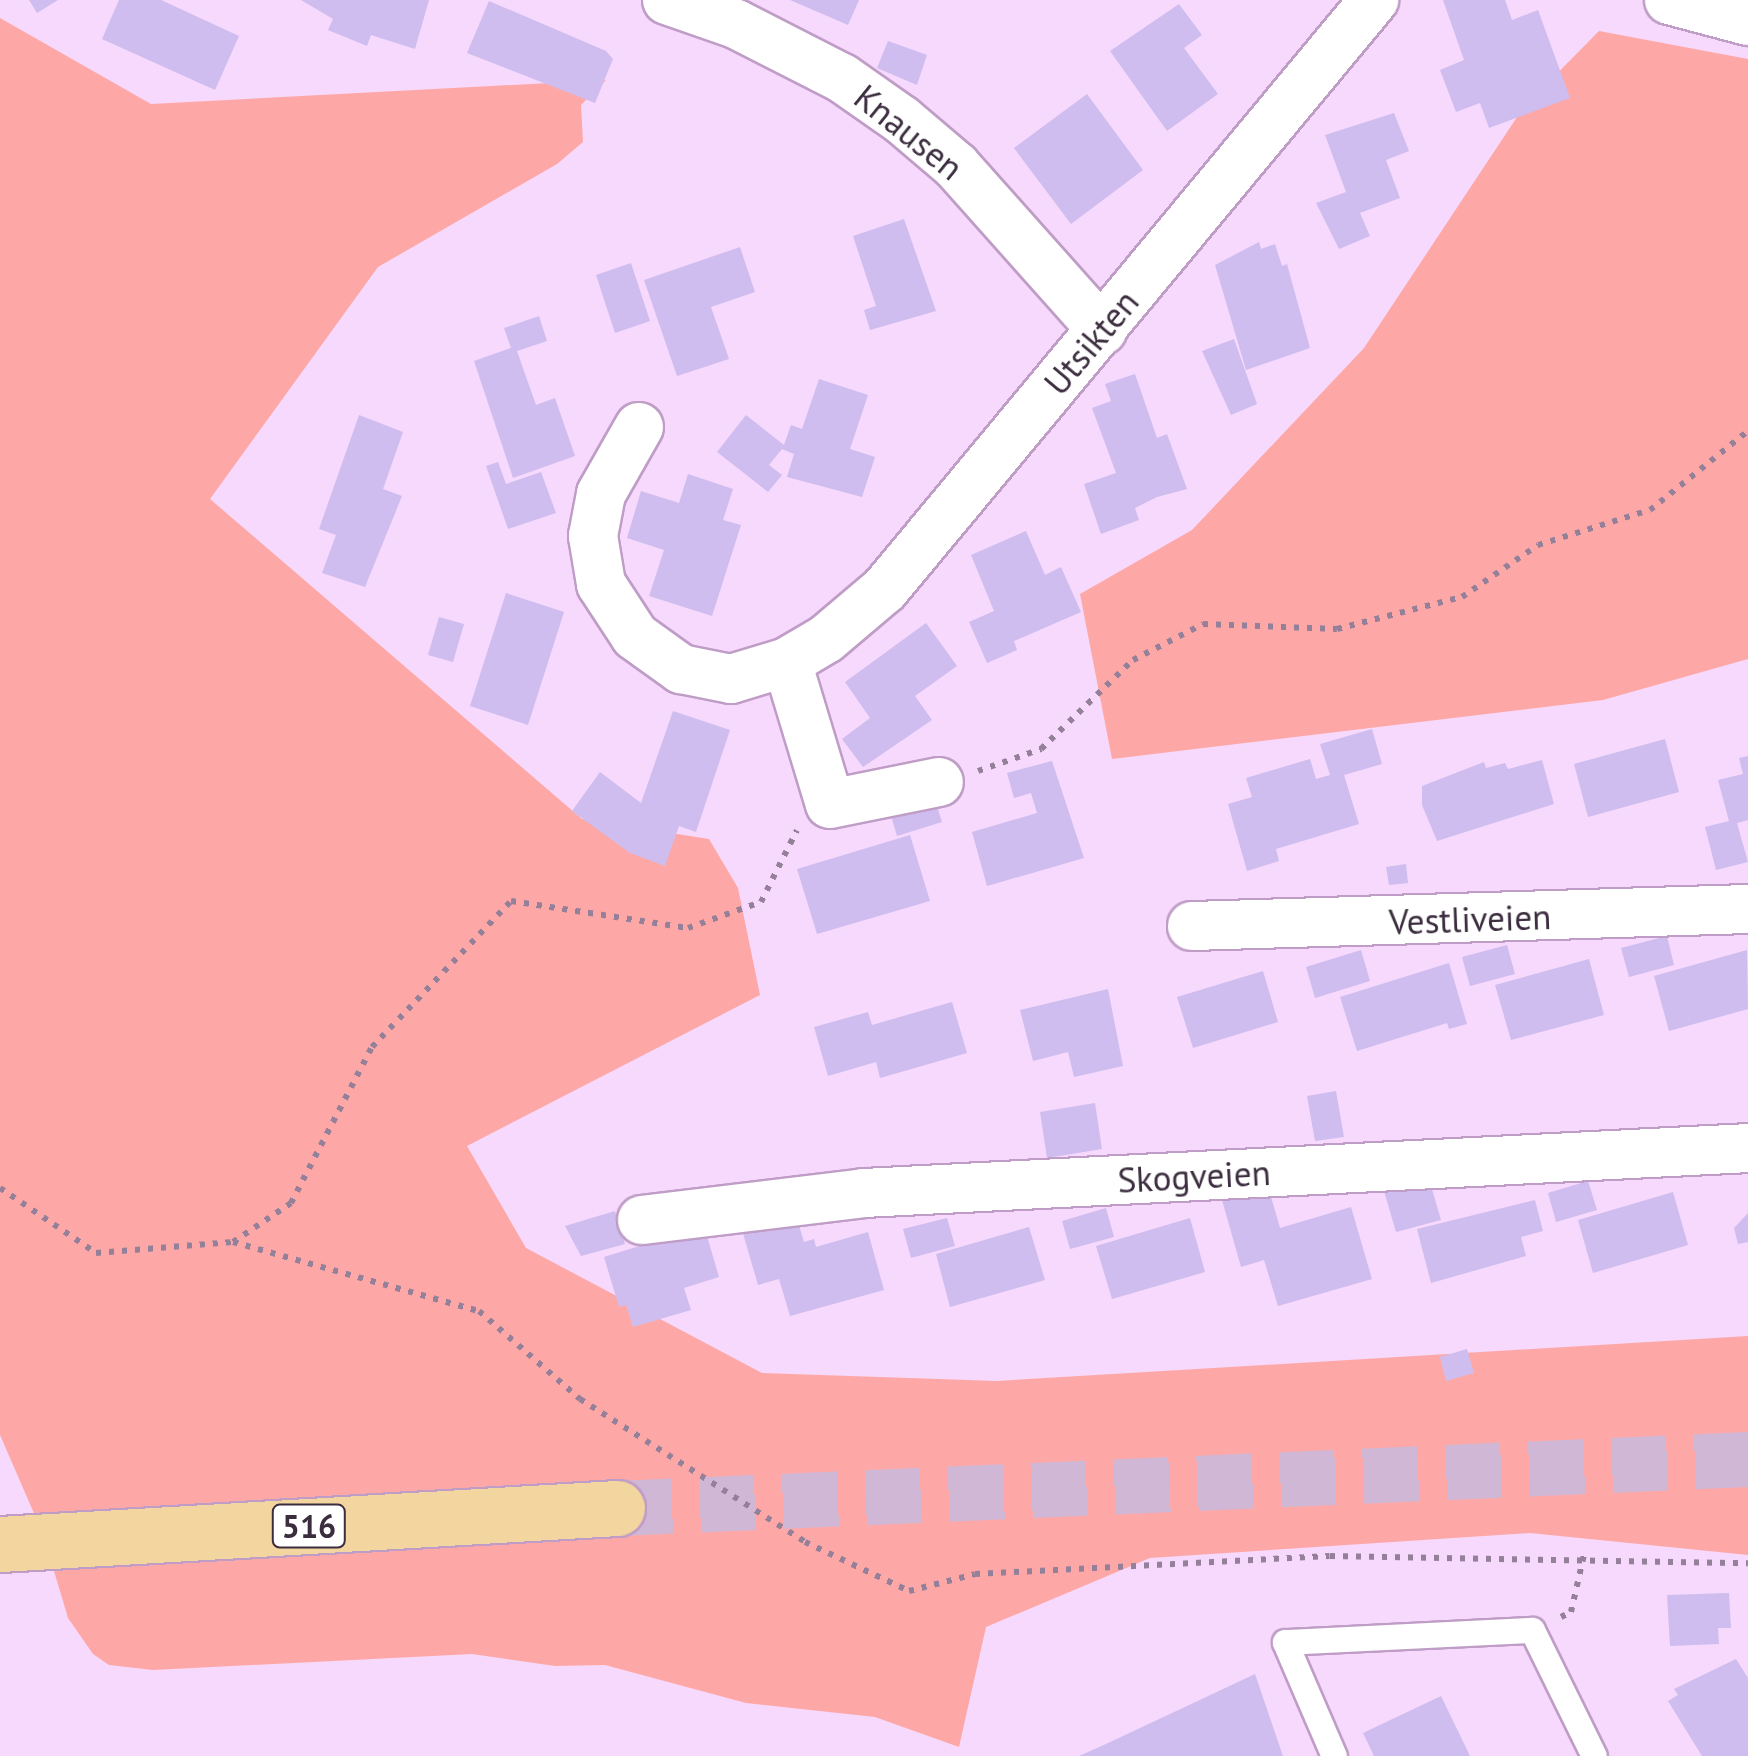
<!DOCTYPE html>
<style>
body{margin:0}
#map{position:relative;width:1748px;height:1756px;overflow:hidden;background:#f6d9fc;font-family:"PT Sans",sans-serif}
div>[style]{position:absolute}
.green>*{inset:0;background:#fda8a6}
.building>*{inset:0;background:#cebdee}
.primary-tunnel>*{height:55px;margin-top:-27.5px;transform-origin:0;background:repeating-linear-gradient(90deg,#d1b7d6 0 55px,transparent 0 83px)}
.path>*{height:6px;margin-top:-3px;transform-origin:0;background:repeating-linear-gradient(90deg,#95809a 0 5px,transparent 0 13px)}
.roads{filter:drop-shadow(2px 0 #bf9dc6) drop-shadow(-2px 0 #bf9dc6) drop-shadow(0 2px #bf9dc6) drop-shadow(0 -2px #bf9dc6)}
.service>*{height:25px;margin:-12.5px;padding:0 12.5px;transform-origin:12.5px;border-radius:12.5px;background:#fff}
.minor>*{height:48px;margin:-24px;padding:0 24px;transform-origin:24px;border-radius:24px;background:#fff}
.primary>*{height:55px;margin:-27.5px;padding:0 27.5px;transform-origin:27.5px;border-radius:27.5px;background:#f3d5a0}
span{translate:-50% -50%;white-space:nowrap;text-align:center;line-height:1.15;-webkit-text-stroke:8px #fff;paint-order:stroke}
.shield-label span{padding:2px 8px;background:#fff;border:2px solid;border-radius:8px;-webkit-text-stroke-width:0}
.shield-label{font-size:32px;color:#3b2d3e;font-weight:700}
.street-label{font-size:35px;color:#3b2d3e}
</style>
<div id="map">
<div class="green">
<div style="clip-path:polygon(0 18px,151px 104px,606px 80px,581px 105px,583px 142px,557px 164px,378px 267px,210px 499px,582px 819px,709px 839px,738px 888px,760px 995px,467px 1146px,526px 1248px,762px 1373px,997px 1381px,1748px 1336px,1748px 1555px,1530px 1533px,1150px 1558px,986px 1627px,959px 1747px,875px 1717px,746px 1703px,605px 1665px,555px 1666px,472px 1654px,153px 1670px,109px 1665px,93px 1654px,68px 1618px,43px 1534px,0 1435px)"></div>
<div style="clip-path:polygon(1599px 31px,1748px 59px,1748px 659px,1603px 700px,1112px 759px,1080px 594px,1192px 530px,1364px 348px,1523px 108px)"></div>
</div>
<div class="building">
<div style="clip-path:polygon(29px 0,58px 0,37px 13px)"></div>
<div style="clip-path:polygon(119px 0,161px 0,239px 36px,215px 90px,102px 39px)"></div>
<div style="clip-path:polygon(301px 0,429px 0,415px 49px,371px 35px,367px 46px,328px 30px,333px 19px)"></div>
<div style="clip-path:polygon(790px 0,859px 0,848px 25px)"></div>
<div style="clip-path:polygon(1443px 0,1505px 0,1512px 20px,1538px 10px,1570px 98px,1489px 128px,1480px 103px,1456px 112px,1440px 70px,1464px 60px)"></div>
<div style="clip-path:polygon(489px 1px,606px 51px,613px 59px,595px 103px,467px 53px)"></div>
<div style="clip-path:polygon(1179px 4px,1202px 35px,1184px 48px,1218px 94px,1167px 131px,1110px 51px)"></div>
<div style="clip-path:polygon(888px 41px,927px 55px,917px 85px,877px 68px)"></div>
<div style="clip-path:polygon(1087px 94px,1143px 170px,1071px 224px,1014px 148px)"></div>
<div style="clip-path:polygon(1394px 113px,1409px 151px,1386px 160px,1400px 198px,1360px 213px,1370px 236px,1339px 249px,1316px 203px,1346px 192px,1325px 135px)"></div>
<div style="clip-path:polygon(904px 219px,936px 311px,870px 330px,864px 310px,876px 306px,853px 236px)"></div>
<div style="clip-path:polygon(1259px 242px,1261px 249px,1275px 244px,1282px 266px,1287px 264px,1310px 348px,1246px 370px,1215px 265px)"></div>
<div style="clip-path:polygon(740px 247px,755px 292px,711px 307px,729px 359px,677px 376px,644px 280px)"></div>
<div style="clip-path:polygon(631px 263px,650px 321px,615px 333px,596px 275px)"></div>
<div style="clip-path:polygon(539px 316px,547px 341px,517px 351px,536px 405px,555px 398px,575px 456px,513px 478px,474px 361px,511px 348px,504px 328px)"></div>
<div style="clip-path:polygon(1234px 339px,1257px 404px,1231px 415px,1202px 351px)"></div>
<div style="clip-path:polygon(1135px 374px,1157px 438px,1167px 434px,1187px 489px,1157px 497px,1135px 508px,1139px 520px,1101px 534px,1084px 484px,1116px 473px,1092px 408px,1111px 401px,1105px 384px)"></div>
<div style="clip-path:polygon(819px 379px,868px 395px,850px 449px,875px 457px,862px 497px,787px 477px,794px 454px,782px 449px,769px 465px,782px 475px,768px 492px,717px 452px,746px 415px,784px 445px,791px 425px,802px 429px)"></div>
<div style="clip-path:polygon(359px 415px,403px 432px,383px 489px,402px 496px,365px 587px,322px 573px,336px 535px,319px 529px)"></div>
<div style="clip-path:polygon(498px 462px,506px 484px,541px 472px,556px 513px,508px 529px,486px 466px)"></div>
<div style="clip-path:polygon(688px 474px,733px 489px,723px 520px,741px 525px,712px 616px,649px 596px,664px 550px,627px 538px,641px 491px,679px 503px)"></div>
<div style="clip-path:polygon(1026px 531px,1045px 575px,1061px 567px,1081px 612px,1014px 641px,1017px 650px,987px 663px,969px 622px,994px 611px,971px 555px)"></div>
<div style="clip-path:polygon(506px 593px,564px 612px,528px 725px,470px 706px)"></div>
<div style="clip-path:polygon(439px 617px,464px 624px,453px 662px,428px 655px)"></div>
<div style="clip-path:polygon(926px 623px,957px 666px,915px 696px,932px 720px,863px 767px,842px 739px,870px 718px,845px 682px)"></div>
<div style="clip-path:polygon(673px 711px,730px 730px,696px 832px,679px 826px,665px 866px,630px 853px,572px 811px,600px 772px,641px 803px)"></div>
<div style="clip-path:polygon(1372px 729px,1382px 764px,1344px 775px,1359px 824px,1276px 849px,1279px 861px,1247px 871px,1228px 804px,1252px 797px,1246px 778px,1310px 759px,1316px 779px,1330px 775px,1320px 744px)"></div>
<div style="clip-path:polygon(1665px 739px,1679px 792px,1588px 817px,1574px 764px)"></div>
<div style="clip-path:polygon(1748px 756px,1748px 820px,1737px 823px,1748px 862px,1716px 870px,1705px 827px,1729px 821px,1718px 780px,1743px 774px,1739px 758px)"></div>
<div style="clip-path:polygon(1542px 760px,1554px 804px,1437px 841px,1422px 805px,1422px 786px,1484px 762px,1486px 768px,1505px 763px,1508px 769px)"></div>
<div style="clip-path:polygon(1052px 761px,1084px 858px,987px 886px,972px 832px,1037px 813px,1031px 793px,1014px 798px,1007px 773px)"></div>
<div style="clip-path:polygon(934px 797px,942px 822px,897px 836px,889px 809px)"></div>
<div style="clip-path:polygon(910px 835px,930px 901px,817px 934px,797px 869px)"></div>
<div style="clip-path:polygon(1406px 864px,1408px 883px,1389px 885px,1386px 867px)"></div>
<div style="clip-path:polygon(1667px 936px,1674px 965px,1629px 977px,1621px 948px)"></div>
<div style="clip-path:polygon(1507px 945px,1515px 974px,1470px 986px,1462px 957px)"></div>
<div style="clip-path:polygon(1361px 950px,1370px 981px,1315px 998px,1306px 967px)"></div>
<div style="clip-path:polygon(1747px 950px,1748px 1009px,1669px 1031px,1654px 976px)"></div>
<div style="clip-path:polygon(1589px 959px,1604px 1015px,1511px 1040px,1495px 985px)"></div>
<div style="clip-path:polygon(1449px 963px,1467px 1024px,1449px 1029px,1447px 1023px,1357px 1051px,1340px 997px)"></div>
<div style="clip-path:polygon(1263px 971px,1278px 1022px,1193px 1048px,1177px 997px)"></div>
<div style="clip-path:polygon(1108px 989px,1123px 1066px,1074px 1077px,1068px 1052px,1033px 1061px,1020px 1010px)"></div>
<div style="clip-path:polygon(952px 1002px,967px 1053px,880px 1078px,876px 1062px,828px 1076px,814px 1027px,868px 1012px,872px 1025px)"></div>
<div style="clip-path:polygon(1336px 1091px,1344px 1137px,1315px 1141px,1307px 1096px)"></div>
<div style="clip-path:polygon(1095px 1103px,1102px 1149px,1047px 1158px,1040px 1112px)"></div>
<div style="clip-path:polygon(1429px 1179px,1441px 1220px,1396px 1232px,1384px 1191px)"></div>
<div style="clip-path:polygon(1588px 1181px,1597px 1210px,1556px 1222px,1548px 1193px)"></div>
<div style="clip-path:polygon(1268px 1186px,1280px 1228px,1351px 1207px,1372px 1279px,1278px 1306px,1264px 1260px,1241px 1267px,1222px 1200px)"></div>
<div style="clip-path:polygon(1673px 1192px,1688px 1245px,1593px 1273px,1578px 1220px)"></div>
<div style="clip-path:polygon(1535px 1200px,1543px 1231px,1521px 1237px,1526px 1256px,1431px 1283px,1417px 1229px)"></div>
<div style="clip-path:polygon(1106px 1208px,1114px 1237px,1070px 1249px,1062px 1221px)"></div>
<div style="clip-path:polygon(615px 1211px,625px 1244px,581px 1256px,565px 1226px)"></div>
<div style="clip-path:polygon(1748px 1213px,1748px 1242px,1738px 1244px,1734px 1228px)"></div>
<div style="clip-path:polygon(796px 1215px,804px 1242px,814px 1239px,816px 1247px,868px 1232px,884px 1290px,790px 1316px,779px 1279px,758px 1285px,742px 1230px)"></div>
<div style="clip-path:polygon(947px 1218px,955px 1246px,911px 1258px,903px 1229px)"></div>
<div style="clip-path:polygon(1190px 1218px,1205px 1272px,1112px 1299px,1096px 1246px)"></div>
<div style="clip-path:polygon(704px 1226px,719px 1277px,684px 1288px,691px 1310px,633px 1327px,626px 1305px,619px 1307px,604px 1257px)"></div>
<div style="clip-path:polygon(1029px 1227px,1045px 1280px,950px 1307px,936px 1254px)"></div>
<div style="clip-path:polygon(1467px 1349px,1474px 1373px,1446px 1381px,1440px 1357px)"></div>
<div style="clip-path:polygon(1729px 1593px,1731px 1628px,1718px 1628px,1719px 1644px,1670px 1646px,1667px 1595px)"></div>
<div style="clip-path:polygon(1736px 1659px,1748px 1678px,1748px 1756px,1702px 1756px,1668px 1701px,1678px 1695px,1674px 1689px)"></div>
<div style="clip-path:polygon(1255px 1674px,1283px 1756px,1079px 1756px,1106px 1744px)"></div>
<div style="clip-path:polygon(1441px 1696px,1470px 1756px,1374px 1756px,1363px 1733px)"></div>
</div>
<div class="primary-tunnel">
<div style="left:617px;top:1508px;width:1132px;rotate:-2.48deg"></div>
</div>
<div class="path">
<div style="left:978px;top:771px;width:67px;rotate:-19.2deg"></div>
<div style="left:1041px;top:749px;width:128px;rotate:-44.1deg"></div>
<div style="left:1133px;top:660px;width:79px;rotate:-27.2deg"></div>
<div style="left:1203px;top:624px;width:134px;rotate:2.1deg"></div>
<div style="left:1337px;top:629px;width:129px;rotate:-14.4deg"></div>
<div style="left:1462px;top:597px;width:92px;rotate:-34.4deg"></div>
<div style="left:1538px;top:545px;width:117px;rotate:-17.4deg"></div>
<div style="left:1650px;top:510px;width:126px;rotate:-38.9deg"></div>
<div style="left:0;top:1188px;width:116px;rotate:34.1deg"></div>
<div style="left:96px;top:1253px;width:137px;rotate:-4.6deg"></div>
<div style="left:233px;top:1242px;width:70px;rotate:-33.9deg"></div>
<div style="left:291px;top:1203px;width:176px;rotate:-62.6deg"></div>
<div style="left:372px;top:1047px;width:202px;rotate:-46.4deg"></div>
<div style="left:511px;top:901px;width:179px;rotate:8.7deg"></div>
<div style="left:688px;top:928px;width:77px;rotate:-19.6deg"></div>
<div style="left:761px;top:902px;width:80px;rotate:-63.4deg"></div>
<div style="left:233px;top:1242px;width:255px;rotate:15.7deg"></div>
<div style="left:479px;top:1311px;width:134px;rotate:41.1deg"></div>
<div style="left:580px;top:1399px;width:267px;rotate:32.4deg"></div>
<div style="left:805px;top:1542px;width:115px;rotate:25.2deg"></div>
<div style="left:909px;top:1591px;width:68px;rotate:-14.4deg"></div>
<div style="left:975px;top:1574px;width:355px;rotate:-2.9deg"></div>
<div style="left:1330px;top:1556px;width:418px;rotate:1deg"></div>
<div style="left:1561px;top:1617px;width:11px;rotate:-27deg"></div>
<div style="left:1571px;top:1612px;width:58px;rotate:-77.2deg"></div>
</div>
<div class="roads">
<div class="service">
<div style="left:1334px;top:1756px;width:124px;rotate:-113.3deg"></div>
<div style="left:1285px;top:1642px;width:247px;rotate:-2.8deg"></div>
<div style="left:1532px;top:1630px;width:140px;rotate:63.8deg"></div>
</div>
<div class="minor">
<div style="left:667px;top:0;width:73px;rotate:19.2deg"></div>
<div style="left:736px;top:24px;width:119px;rotate:27deg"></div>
<div style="left:842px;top:78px;width:73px;rotate:35deg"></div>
<div style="left:902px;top:120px;width:71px;rotate:40.4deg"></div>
<div style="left:956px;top:166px;width:220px;rotate:48.3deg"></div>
<div style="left:1669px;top:0;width:82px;rotate:14.9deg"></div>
<div style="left:639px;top:427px;width:77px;rotate:119.6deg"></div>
<div style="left:601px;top:494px;width:43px;rotate:100.8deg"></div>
<div style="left:593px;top:536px;width:49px;rotate:80.5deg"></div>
<div style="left:601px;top:584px;width:62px;rotate:56.8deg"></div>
<div style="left:635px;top:636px;width:57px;rotate:35.7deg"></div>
<div style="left:681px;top:669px;width:51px;rotate:11.3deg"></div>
<div style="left:731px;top:679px;width:59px;rotate:-16.9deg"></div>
<div style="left:787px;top:662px;width:45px;rotate:-30.5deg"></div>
<div style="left:826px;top:639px;width:77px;rotate:-40.3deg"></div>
<div style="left:885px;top:589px;width:766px;rotate:-50.3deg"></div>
<div style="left:787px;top:662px;width:148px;rotate:73.2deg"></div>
<div style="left:830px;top:804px;width:111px;rotate:-11.4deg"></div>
<div style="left:1192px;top:926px;width:556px;rotate:-1.75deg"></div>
<div style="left:642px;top:1220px;width:224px;rotate:-6.9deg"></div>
<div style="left:864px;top:1193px;width:885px;rotate:-2.91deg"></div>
</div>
<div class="primary">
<div style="left:0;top:1544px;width:618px;rotate:-3.34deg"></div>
</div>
</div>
<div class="shield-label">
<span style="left:309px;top:1526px">516</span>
</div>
<div class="street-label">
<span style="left:909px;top:132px;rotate:39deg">Knausen</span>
<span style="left:1091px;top:342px;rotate:-50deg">Utsikten</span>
<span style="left:1470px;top:919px;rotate:-2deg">Vestliveien</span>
<span style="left:1194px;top:1176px;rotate:-3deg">Skogveien</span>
</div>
</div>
